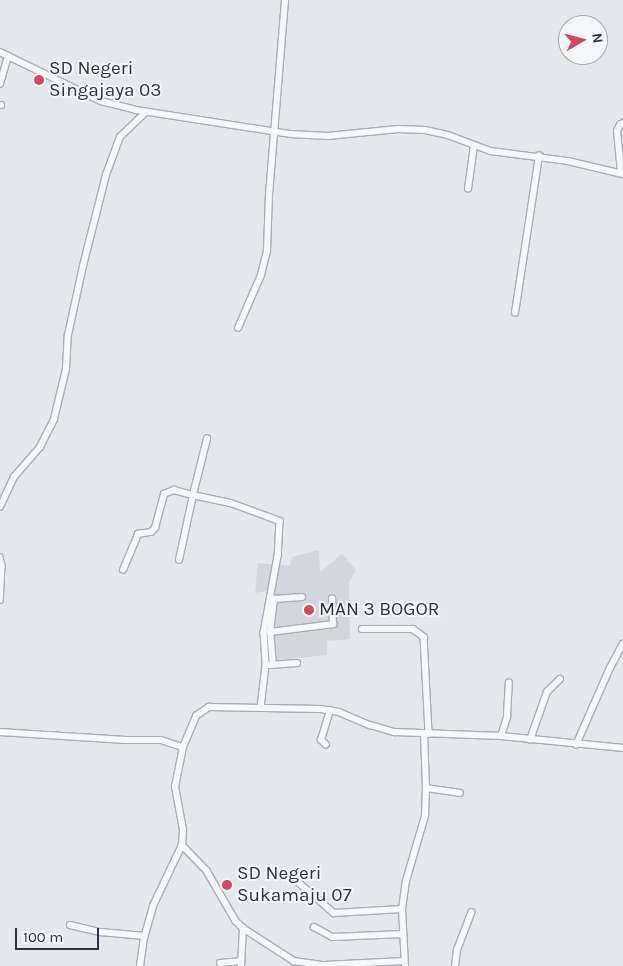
<!DOCTYPE html>
<style>
body{margin:0}
#map{position:relative;width:623px;height:966px;overflow:hidden;background:#e4e7ec;font-family:Karla,sans-serif}
div>[style]{position:absolute}
.built>*{inset:0;background:#d2d6de}
.roads{filter:drop-shadow(1px 0 #a9aeb7) drop-shadow(-1px 0 #a9aeb7) drop-shadow(0 1px #a9aeb7) drop-shadow(0 -1px #a9aeb7)}
.minor>*{height:5.5px;margin:-2.75px;padding:0 2.75px;transform-origin:2.75px;border-radius:2.75px;background:#f7f8fa}
.dots>*{width:14px;height:14px;translate:-50% -50%;box-sizing:border-box;border:2px solid #f4f6f9;border-radius:50%}
span{translate:-50% -50%;white-space:nowrap;text-align:center;line-height:1.15;-webkit-text-stroke:4px #f4f6f9;paint-order:stroke}
.poi-label{font-size:19px;color:#2b3445}
.left{translate:0 -50%;text-align:left}
.north{position:absolute;left:558px;top:15px;width:50px;height:50px;box-sizing:border-box;background:#f4f6f9;border:1px solid #a4a8b1;border-radius:50%;rotate:82deg;font-size:14px;font-weight:700;line-height:20px;text-align:center;color:#2b3445}
.north::after{content:'';display:block;margin:auto;width:18px;height:22px;background:#d1495b;clip-path:polygon(50% 0,100% 100%,50% 72%,0 100%)}
.scale{position:absolute;left:15px;top:928px;width:84px;height:22px;box-sizing:border-box;border:2px solid #2b3445;border-top:0;padding-left:6px;font-size:15px;line-height:18px;white-space:nowrap;color:#2b3445;-webkit-text-stroke:4px #f4f6f9;paint-order:stroke}
</style>
<div id="map">
<div class="built">
<div style="clip-path:polygon(319px 550px,320px 572px,342px 554px,356px 570px,349px 582px,350px 639px,327px 641px,327px 655px,266px 661px,264px 633px,271px 590px,255px 593px,258px 563px,290px 566px,292px 557px)"></div>
</div>
<div class="roads">
<div class="minor">
<div style="left:0;top:52px;width:112px;rotate:25.9deg"></div>
<div style="left:101px;top:101px;width:36px;rotate:14deg"></div>
<div style="left:136px;top:110px;width:157px;rotate:8.8deg"></div>
<div style="left:291px;top:134px;width:37px;rotate:3deg"></div>
<div style="left:328px;top:136px;width:70px;rotate:-5.7deg"></div>
<div style="left:398px;top:129px;width:27px;rotate:2deg"></div>
<div style="left:425px;top:130px;width:24px;rotate:12deg"></div>
<div style="left:448px;top:135px;width:46px;rotate:20.4deg"></div>
<div style="left:491px;top:151px;width:78px;rotate:7.4deg"></div>
<div style="left:568px;top:161px;width:57px;rotate:13.3deg"></div>
<div style="left:0;top:84px;width:29px;rotate:-74deg"></div>
<div style="left:0;top:105px;width:1px"></div>
<div style="left:621px;top:173px;width:42px;rotate:-95.4deg"></div>
<div style="left:617px;top:131px;width:7px;rotate:-63deg"></div>
<div style="left:620px;top:125px;width:4px;rotate:-34deg"></div>
<div style="left:468px;top:189px;width:43px;rotate:-82.1deg"></div>
<div style="left:515px;top:313px;width:159px;rotate:-81.3deg"></div>
<div style="left:238px;top:328px;width:58px;rotate:-66.5deg"></div>
<div style="left:261px;top:275px;width:25px;rotate:-76deg"></div>
<div style="left:267px;top:251px;width:56px;rotate:-88deg"></div>
<div style="left:269px;top:195px;width:196px;rotate:-85.3deg"></div>
<div style="left:0;top:507px;width:33px;rotate:-65deg"></div>
<div style="left:14px;top:477px;width:40px;rotate:-49deg"></div>
<div style="left:40px;top:447px;width:31px;rotate:-63deg"></div>
<div style="left:54px;top:419px;width:51px;rotate:-76.5deg"></div>
<div style="left:66px;top:369px;width:34px;rotate:-87deg"></div>
<div style="left:68px;top:335px;width:71px;rotate:-77.7deg"></div>
<div style="left:83px;top:266px;width:94px;rotate:-75.8deg"></div>
<div style="left:106px;top:175px;width:40px;rotate:-69.8deg"></div>
<div style="left:120px;top:137px;width:36px;rotate:-44deg"></div>
<div style="left:0;top:557px;width:9px;rotate:77deg"></div>
<div style="left:2px;top:566px;width:34px;rotate:93deg"></div>
<div style="left:179px;top:560px;width:66px;rotate:-77.8deg"></div>
<div style="left:193px;top:495px;width:39px;rotate:12deg"></div>
<div style="left:231px;top:503px;width:52px;rotate:20.2deg"></div>
<div style="left:280px;top:521px;width:35px;rotate:93deg"></div>
<div style="left:278px;top:556px;width:78px;rotate:100.3deg"></div>
<div style="left:264px;top:633px;width:32px;rotate:86deg"></div>
<div style="left:266px;top:665px;width:43px;rotate:96.6deg"></div>
<div style="left:123px;top:570px;width:39px;rotate:-67deg"></div>
<div style="left:138px;top:534px;width:13px;rotate:-9deg"></div>
<div style="left:151px;top:532px;width:6px;rotate:-45deg"></div>
<div style="left:155px;top:528px;width:35px;rotate:-75deg"></div>
<div style="left:164px;top:494px;width:11px;rotate:-22deg"></div>
<div style="left:174px;top:490px;width:20px;rotate:15deg"></div>
<div style="left:193px;top:495px;width:58px;rotate:-76deg"></div>
<div style="left:362px;top:629px;width:51px"></div>
<div style="left:413px;top:629px;width:14px;rotate:36deg"></div>
<div style="left:424px;top:637px;width:97px;rotate:87deg"></div>
<div style="left:270px;top:632px;width:64px;rotate:-7.2deg"></div>
<div style="left:333px;top:624px;width:25px;rotate:-92deg"></div>
<div style="left:269px;top:665px;width:28px;rotate:-4deg"></div>
<div style="left:273px;top:665px;width:33px;rotate:-95deg"></div>
<div style="left:270px;top:632px;width:33px;rotate:-83deg"></div>
<div style="left:274px;top:599px;width:28px;rotate:-4deg"></div>
<div style="left:0;top:732px;width:126px;rotate:3.6deg"></div>
<div style="left:126px;top:740px;width:35px"></div>
<div style="left:161px;top:740px;width:23px;rotate:18deg"></div>
<div style="left:501px;top:736px;width:20px;rotate:-72deg"></div>
<div style="left:507px;top:717px;width:34px;rotate:-87deg"></div>
<div style="left:530px;top:740px;width:51px;rotate:-70.5deg"></div>
<div style="left:547px;top:692px;width:18px;rotate:-45deg"></div>
<div style="left:326px;top:745px;width:7px;rotate:-135deg"></div>
<div style="left:321px;top:740px;width:31px;rotate:-73deg"></div>
<div style="left:576px;top:745px;width:84px;rotate:-66.2deg"></div>
<div style="left:610px;top:668px;width:27px;rotate:-62deg"></div>
<div style="left:426px;top:788px;width:34px;rotate:8deg"></div>
<div style="left:182px;top:845px;width:36px;rotate:46deg"></div>
<div style="left:207px;top:871px;width:58px;rotate:59.9deg"></div>
<div style="left:236px;top:921px;width:10px;rotate:45deg"></div>
<div style="left:243px;top:928px;width:61px;rotate:32.9deg"></div>
<div style="left:294px;top:961px;width:30px;rotate:8deg"></div>
<div style="left:324px;top:965px;width:80px;rotate:-2.9deg"></div>
<div style="left:297px;top:881px;width:49px;rotate:40.9deg"></div>
<div style="left:334px;top:913px;width:68px;rotate:-3.4deg"></div>
<div style="left:70px;top:925px;width:32px;rotate:13deg"></div>
<div style="left:101px;top:932px;width:44px;rotate:5.2deg"></div>
<div style="left:314px;top:927px;width:21px;rotate:28deg"></div>
<div style="left:333px;top:937px;width:70px;rotate:-2.5deg"></div>
<div style="left:220px;top:963px;width:21px;rotate:-5deg"></div>
<div style="left:140px;top:966px;width:28px;rotate:-82deg"></div>
<div style="left:144px;top:938px;width:33px;rotate:-74deg"></div>
<div style="left:153px;top:906px;width:68px;rotate:-64.6deg"></div>
<div style="left:182px;top:845px;width:15px;rotate:-86deg"></div>
<div style="left:183px;top:830px;width:44px;rotate:-100.5deg"></div>
<div style="left:175px;top:787px;width:41px;rotate:-78.7deg"></div>
<div style="left:183px;top:747px;width:34px;rotate:-67deg"></div>
<div style="left:196px;top:716px;width:16px;rotate:-35deg"></div>
<div style="left:209px;top:707px;width:112px;rotate:1deg"></div>
<div style="left:321px;top:709px;width:18px;rotate:9deg"></div>
<div style="left:339px;top:712px;width:34px;rotate:23deg"></div>
<div style="left:370px;top:725px;width:26px;rotate:16deg"></div>
<div style="left:395px;top:732px;width:106px;rotate:2.2deg"></div>
<div style="left:501px;top:736px;width:123px;rotate:5.6deg"></div>
<div style="left:241px;top:966px;width:38px;rotate:-87deg"></div>
<div style="left:405px;top:966px;width:57px;rotate:-93deg"></div>
<div style="left:402px;top:909px;width:28px;rotate:-82deg"></div>
<div style="left:406px;top:881px;width:68px;rotate:-73.7deg"></div>
<div style="left:425px;top:816px;width:28px;rotate:-88deg"></div>
<div style="left:426px;top:788px;width:54px;rotate:-92.1deg"></div>
<div style="left:455px;top:966px;width:16px;rotate:-83deg"></div>
<div style="left:457px;top:950px;width:40px;rotate:-69deg"></div>
</div>
</div>
<div class="dots">
<div style="left:39px;top:80px;background:#d1495b"></div>
<div style="left:309px;top:610px;background:#d1495b"></div>
<div style="left:227px;top:885px;background:#d1495b"></div>
</div>
<div class="poi-label">
<span class="left" style="left:49px;top:80px">SD Negeri<br>Singajaya 03</span>
<span class="left" style="left:319px;top:610px">MAN 3 BOGOR</span>
<span class="left" style="left:237px;top:885px">SD Negeri<br>Sukamaju 07</span>
</div>
<div class="north">N</div>
<div class="scale">100 m</div>
</div>
